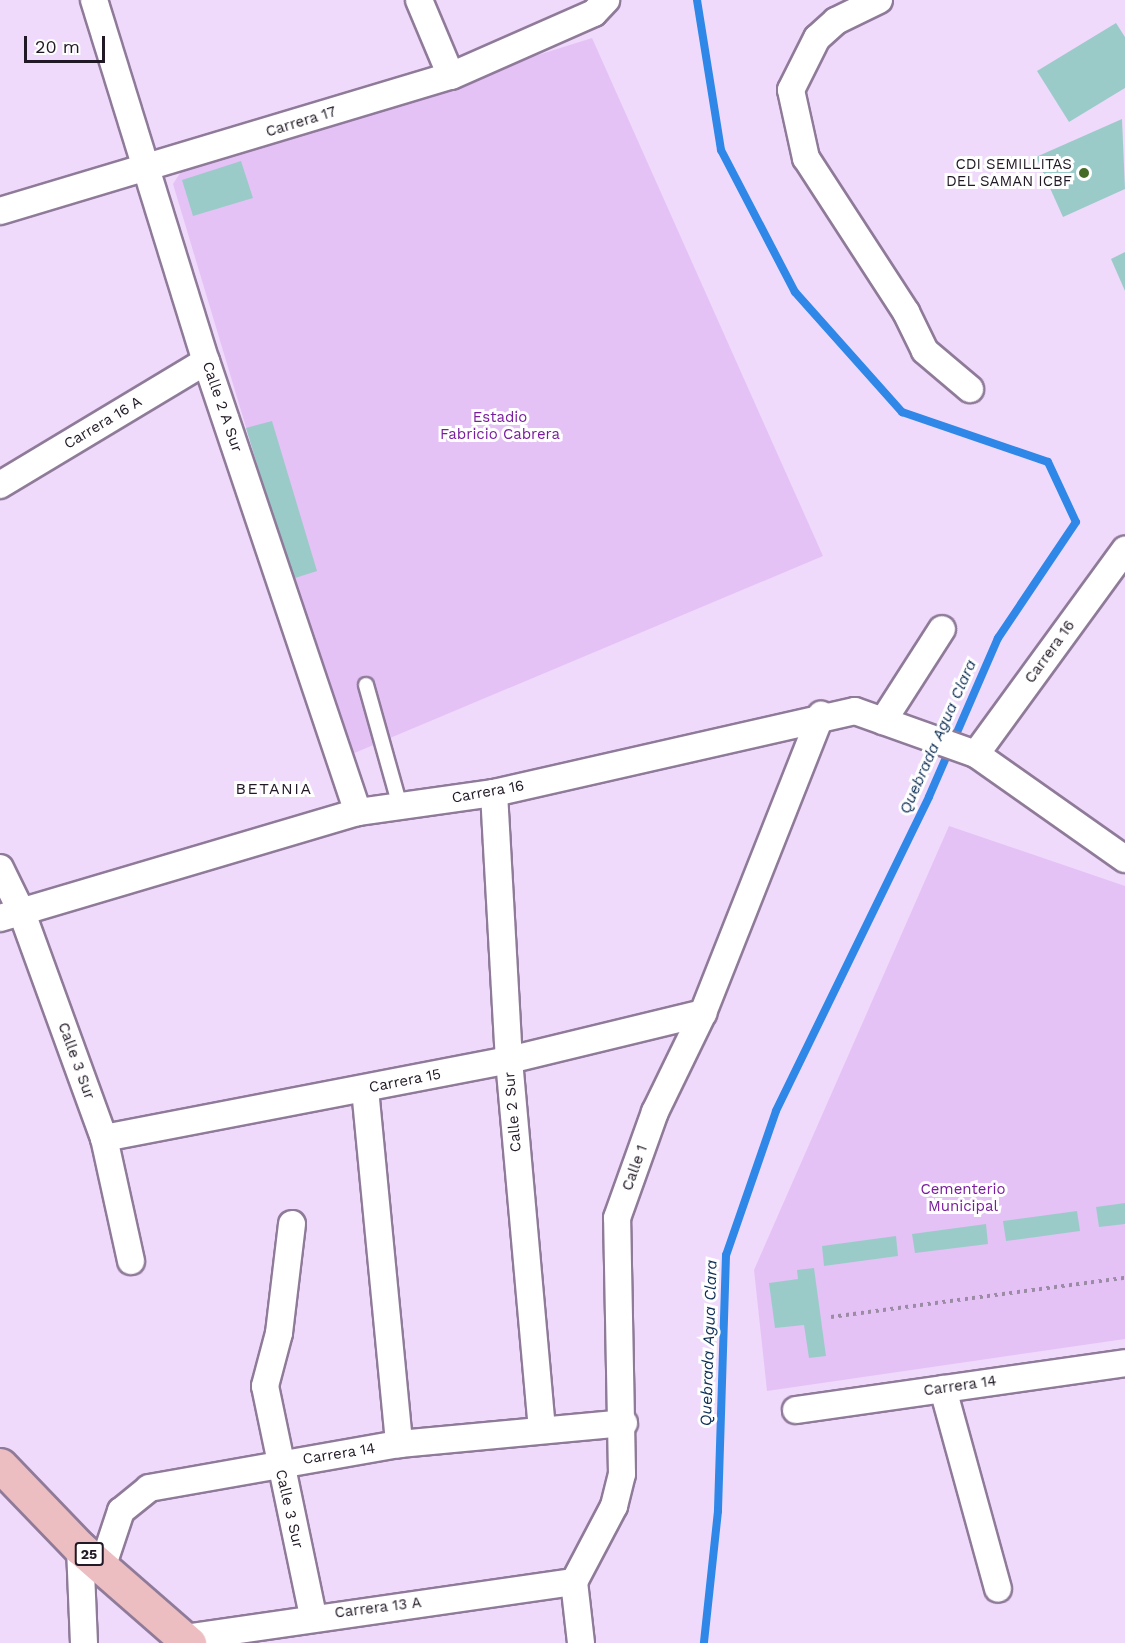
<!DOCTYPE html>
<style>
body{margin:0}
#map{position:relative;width:1125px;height:1643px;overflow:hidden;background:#f0dafb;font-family:"Work Sans",sans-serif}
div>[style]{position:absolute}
.green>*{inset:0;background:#e4c2f6}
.stream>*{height:8px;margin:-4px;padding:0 4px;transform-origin:4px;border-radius:4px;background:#2f87e8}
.building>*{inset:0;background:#9bcbc9}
.path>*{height:4px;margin-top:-2px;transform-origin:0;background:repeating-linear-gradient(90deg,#9b8ba4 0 3px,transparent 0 7.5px)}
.roads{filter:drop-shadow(2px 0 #8f7b99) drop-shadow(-2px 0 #8f7b99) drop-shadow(0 2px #8f7b99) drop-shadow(0 -2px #8f7b99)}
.service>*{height:14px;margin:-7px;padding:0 7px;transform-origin:7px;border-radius:7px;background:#fff}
.minor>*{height:26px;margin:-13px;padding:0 13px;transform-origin:13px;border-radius:13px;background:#fff}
.primary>*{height:33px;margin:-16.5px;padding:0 16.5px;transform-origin:16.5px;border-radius:16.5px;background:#ecbec1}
.dots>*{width:16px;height:16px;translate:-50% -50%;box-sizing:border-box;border:3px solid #fff;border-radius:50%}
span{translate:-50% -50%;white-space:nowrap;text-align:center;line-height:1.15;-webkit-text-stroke:6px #fff;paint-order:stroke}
.shield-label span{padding:2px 4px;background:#fff;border:2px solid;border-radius:4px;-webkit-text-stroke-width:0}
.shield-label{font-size:14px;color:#211925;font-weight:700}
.street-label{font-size:15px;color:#211925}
.poi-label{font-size:15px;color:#211925}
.right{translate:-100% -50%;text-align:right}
.park-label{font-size:15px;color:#7a1c9e}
.water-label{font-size:16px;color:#0d2f55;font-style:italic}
.neighbourhood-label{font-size:16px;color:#211925;letter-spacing:1.5px}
.scale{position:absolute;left:24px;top:36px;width:81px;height:27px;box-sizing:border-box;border:3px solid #211925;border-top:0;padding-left:8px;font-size:18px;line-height:21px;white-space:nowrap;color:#211925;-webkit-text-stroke:4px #fff;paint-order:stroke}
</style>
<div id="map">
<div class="green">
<div style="clip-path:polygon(592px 38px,823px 556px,352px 754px,342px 747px,173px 184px,184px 167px)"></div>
<div style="clip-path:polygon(949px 826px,1125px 886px,1125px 1339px,767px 1391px,754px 1270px)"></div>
</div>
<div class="stream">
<div style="left:697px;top:0;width:152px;rotate:80.9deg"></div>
<div style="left:721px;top:150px;width:160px;rotate:62.5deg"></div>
<div style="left:795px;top:292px;width:161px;rotate:48.3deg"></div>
<div style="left:902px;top:412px;width:154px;rotate:18.9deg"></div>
<div style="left:1048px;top:462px;width:66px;rotate:65deg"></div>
<div style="left:1076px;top:522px;width:140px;rotate:123.9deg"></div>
<div style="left:998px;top:638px;width:173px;rotate:113.5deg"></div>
<div style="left:929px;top:797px;width:349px;rotate:116deg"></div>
<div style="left:776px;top:1111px;width:152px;rotate:109.1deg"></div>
<div style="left:726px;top:1255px;width:256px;rotate:91.8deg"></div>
<div style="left:718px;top:1511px;width:133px;rotate:96.1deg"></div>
</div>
<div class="building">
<div style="clip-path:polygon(1116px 23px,1125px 37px,1125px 88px,1069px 122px,1037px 71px)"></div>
<div style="clip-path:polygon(1122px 119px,1125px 189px,1063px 217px,1036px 157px)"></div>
<div style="clip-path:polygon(241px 161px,253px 198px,193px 216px,182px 180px)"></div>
<div style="clip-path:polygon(1125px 252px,1125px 291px,1111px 259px)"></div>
<div style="clip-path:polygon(272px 421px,317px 571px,292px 579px,246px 428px)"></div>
<div style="clip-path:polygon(1125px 1203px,1125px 1224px,1099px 1227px,1096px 1207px)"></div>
<div style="clip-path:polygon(1077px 1211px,1080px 1231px,1006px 1241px,1003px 1221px)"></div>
<div style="clip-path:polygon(986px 1224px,988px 1244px,915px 1253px,912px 1234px)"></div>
<div style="clip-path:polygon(896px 1236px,898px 1256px,824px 1266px,822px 1246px)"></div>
<div style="clip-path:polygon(814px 1268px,826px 1356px,809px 1358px,804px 1325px,775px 1328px,769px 1283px,798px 1279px,797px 1270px)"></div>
</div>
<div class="path">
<div style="left:831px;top:1317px;width:297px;rotate:-7.6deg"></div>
</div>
<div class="roads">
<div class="service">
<div style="left:366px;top:685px;width:126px;rotate:74.3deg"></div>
</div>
<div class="minor">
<div style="left:94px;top:0;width:378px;rotate:72.8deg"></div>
<div style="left:206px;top:361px;width:476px;rotate:71.4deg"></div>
<div style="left:419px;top:0;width:82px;rotate:67.2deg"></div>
<div style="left:879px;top:0;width:48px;rotate:154deg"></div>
<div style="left:836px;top:21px;width:25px;rotate:138deg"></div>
<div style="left:817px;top:38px;width:58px;rotate:116.6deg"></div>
<div style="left:791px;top:90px;width:70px;rotate:77.6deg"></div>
<div style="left:806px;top:158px;width:184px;rotate:57deg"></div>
<div style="left:906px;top:312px;width:43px;rotate:64deg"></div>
<div style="left:925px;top:351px;width:59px;rotate:40.2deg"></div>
<div style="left:0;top:211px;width:471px;rotate:-16.7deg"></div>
<div style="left:451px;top:76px;width:156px;rotate:-23.8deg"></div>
<div style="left:594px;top:13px;width:18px;rotate:-47deg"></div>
<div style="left:0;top:485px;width:240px;rotate:-31deg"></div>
<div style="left:883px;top:721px;width:109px;rotate:-57.3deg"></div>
<div style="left:976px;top:754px;width:253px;rotate:-53.9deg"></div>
<div style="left:494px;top:793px;width:267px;rotate:86.8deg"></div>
<div style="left:509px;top:1060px;width:371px;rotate:84.9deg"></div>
<div style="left:0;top:868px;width:50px;rotate:63.9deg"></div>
<div style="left:22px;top:913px;width:239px;rotate:70deg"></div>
<div style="left:104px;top:1138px;width:126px;rotate:77.6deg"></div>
<div style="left:0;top:918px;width:373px;rotate:-16.5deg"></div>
<div style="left:358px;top:812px;width:137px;rotate:-8deg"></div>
<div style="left:494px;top:793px;width:370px;rotate:-12.8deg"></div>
<div style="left:855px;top:711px;width:128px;rotate:19.6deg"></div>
<div style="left:976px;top:754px;width:182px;rotate:35.2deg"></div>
<div style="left:365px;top:1089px;width:357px;rotate:84.5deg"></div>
<div style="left:104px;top:1138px;width:412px;rotate:-10.9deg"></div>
<div style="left:509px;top:1060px;width:200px;rotate:-13.6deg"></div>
<div style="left:292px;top:1224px;width:110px;rotate:96.8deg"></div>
<div style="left:279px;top:1333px;width:55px;rotate:104.8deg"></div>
<div style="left:265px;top:1386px;width:235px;rotate:78.2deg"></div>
<div style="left:943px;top:1389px;width:207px;rotate:74.6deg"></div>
<div style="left:796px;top:1410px;width:332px;rotate:-8.1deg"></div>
<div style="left:80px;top:1548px;width:95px;rotate:87.6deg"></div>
<div style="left:103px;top:1565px;width:57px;rotate:-71.6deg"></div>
<div style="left:121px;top:1511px;width:36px;rotate:-39deg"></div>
<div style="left:149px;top:1488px;width:254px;rotate:-10deg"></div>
<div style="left:399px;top:1444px;width:226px;rotate:-5.3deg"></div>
<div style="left:184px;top:1638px;width:394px;rotate:-8.2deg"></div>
<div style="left:581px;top:1643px;width:61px;rotate:-96.5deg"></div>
<div style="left:574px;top:1582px;width:86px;rotate:-62.2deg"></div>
<div style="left:614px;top:1506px;width:33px;rotate:-76deg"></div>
<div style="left:622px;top:1474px;width:256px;rotate:-91.1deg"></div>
<div style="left:617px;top:1218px;width:113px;rotate:-70.3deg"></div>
<div style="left:655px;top:1112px;width:110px;rotate:-64.1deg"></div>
<div style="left:703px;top:1013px;width:321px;rotate:-68.4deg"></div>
</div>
<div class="primary">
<div style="left:0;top:1465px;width:115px;rotate:46.1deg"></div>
<div style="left:80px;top:1548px;width:145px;rotate:41.1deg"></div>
</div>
</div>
<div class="dots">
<div style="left:1084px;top:173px;background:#446c27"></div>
</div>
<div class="shield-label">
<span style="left:89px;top:1554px">25</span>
</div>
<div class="street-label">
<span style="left:301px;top:122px;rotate:-17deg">Carrera 17</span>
<span style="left:222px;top:407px;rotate:71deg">Calle 2 A Sur</span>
<span style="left:103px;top:423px;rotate:-31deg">Carrera 16 A</span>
<span style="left:1050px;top:652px;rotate:-54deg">Carrera 16</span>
<span style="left:488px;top:792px;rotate:-10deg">Carrera 16</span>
<span style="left:76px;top:1061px;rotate:70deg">Calle 3 Sur</span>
<span style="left:405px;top:1081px;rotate:-11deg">Carrera 15</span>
<span style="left:513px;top:1112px;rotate:-95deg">Calle 2 Sur</span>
<span style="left:635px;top:1168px;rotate:-70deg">Calle 1</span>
<span style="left:960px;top:1386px;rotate:-8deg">Carrera 14</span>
<span style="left:339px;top:1454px;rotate:-9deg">Carrera 14</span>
<span style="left:289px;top:1509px;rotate:77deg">Calle 3 Sur</span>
<span style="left:378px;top:1608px;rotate:-7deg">Carrera 13 A</span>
</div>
<div class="poi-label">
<span class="right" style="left:1072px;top:173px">CDI SEMILLITAS<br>DEL SAMAN ICBF</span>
</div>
<div class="park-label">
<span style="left:500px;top:426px">Estadio<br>Fabricio Cabrera</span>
<span style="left:963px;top:1198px">Cementerio<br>Municipal</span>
</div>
<div class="water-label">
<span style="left:938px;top:737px;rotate:-66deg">Quebrada Agua Clara</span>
<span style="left:709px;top:1343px;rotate:-88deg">Quebrada Agua Clara</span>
</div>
<div class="neighbourhood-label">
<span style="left:274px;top:789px">BETANIA</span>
</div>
<div class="scale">20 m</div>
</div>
